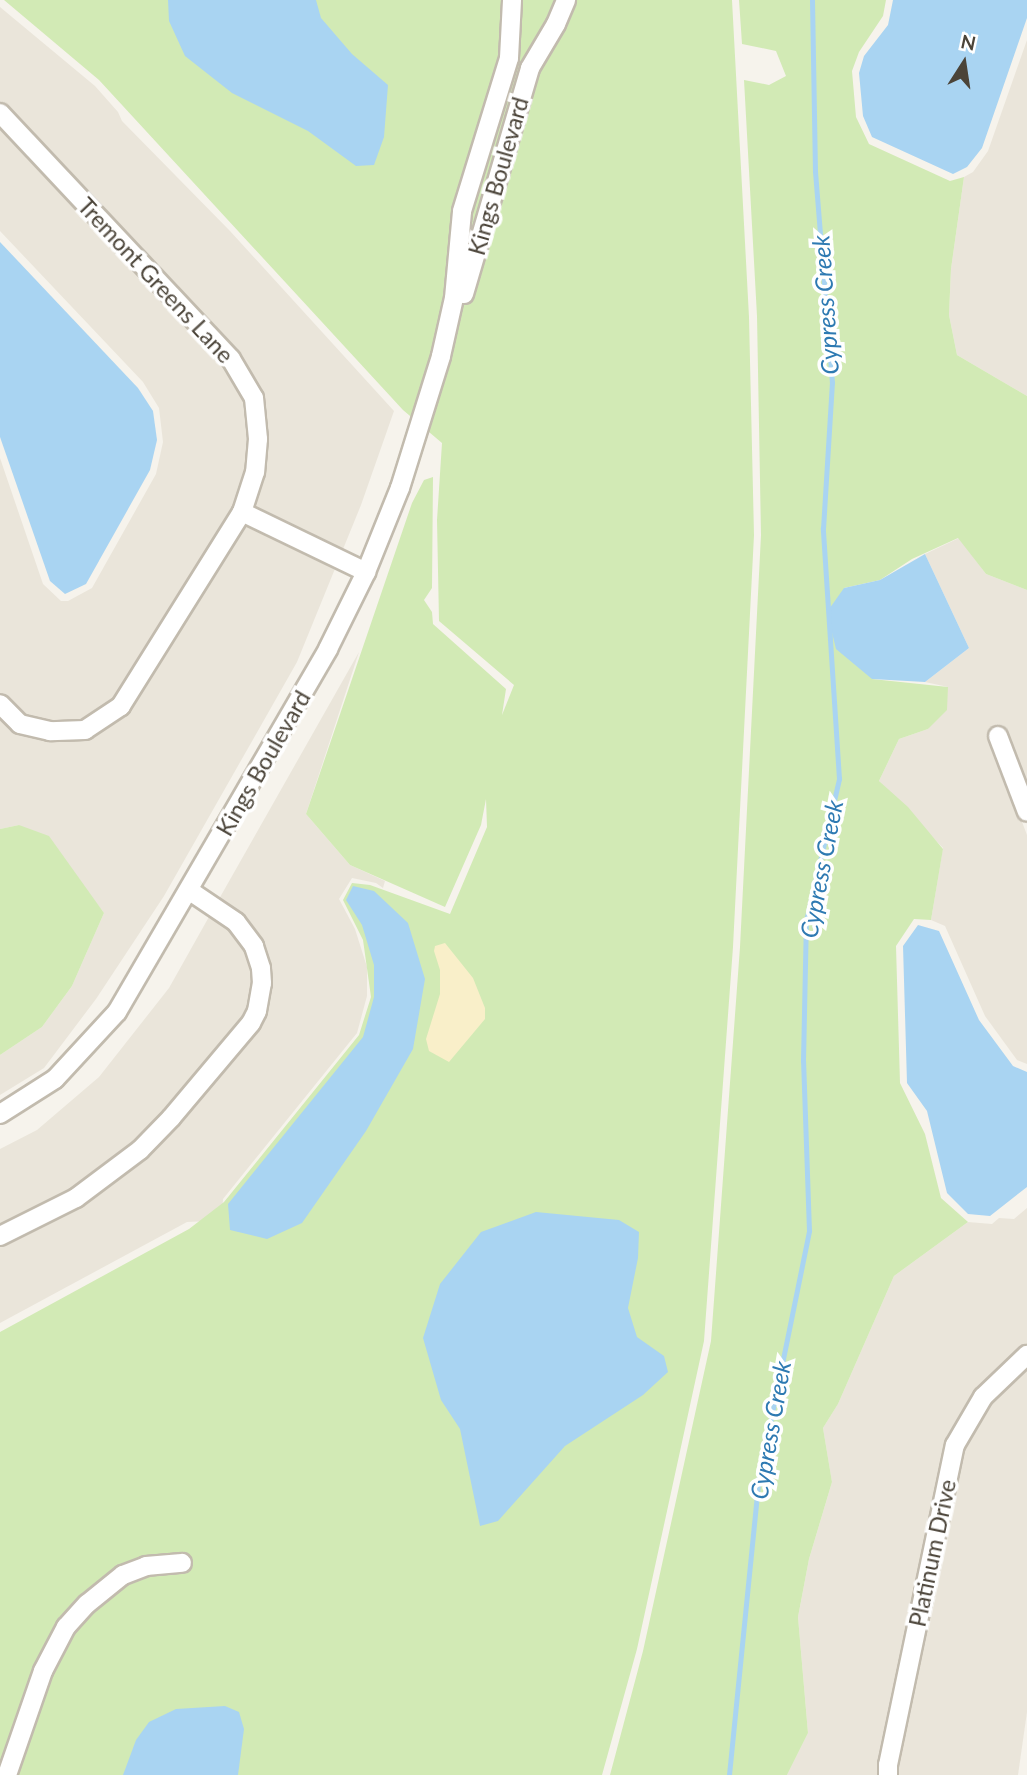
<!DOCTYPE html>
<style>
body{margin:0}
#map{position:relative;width:1027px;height:1775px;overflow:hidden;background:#f6f3ec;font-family:Lato,sans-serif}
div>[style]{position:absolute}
.residential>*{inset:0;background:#eae5da}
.green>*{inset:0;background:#d2eab5}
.sand>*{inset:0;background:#f9efc9}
.water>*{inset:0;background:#a9d4f2}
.stream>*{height:4.5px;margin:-2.25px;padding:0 2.25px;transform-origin:2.25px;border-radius:2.25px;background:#a9d4f2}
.roads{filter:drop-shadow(2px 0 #c2bbae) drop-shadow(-2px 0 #c2bbae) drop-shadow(0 2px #c2bbae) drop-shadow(0 -2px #c2bbae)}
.minor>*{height:18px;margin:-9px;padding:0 9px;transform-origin:9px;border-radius:9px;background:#fff}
span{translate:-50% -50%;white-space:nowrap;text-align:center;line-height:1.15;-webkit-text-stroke:7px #fff;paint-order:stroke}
.street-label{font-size:23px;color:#4b4439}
.water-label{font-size:24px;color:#2e7ab2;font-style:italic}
.north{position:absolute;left:929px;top:28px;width:70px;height:70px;-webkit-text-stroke:5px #fff;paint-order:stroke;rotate:12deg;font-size:19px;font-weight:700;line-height:28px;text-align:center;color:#4b4439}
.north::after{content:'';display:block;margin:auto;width:24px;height:32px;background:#4b4439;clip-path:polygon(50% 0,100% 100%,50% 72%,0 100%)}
</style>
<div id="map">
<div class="residential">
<div style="clip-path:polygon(0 7px,95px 86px,118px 112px,122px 121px,230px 231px,394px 411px,361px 505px,297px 662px,164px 896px,96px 999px,44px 1068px,0 1095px,0 1055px,42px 1027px,72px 986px,104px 913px,75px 875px,19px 825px,0 829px,0 458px,43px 584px,61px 601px,68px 601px,92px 588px,156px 474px,163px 442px,159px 408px,143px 382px,0 231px)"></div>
<div style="clip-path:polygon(1027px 40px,1027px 396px,957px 355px,949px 315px,951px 269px,964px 177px,973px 172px,988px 151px)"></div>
<div style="clip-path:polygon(959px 538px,986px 574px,1027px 590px,1027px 788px,1003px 725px,988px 732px,1027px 835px,1027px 1064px,1017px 1060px,985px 1016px,945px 926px,931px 920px,943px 848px,879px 781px,899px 739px,928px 729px,948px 687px,925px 682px,969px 648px,925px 554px)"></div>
<div style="clip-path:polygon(359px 652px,306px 814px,350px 865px,385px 881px,383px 888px,376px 883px,352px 878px,339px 899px,355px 929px,367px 967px,367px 996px,357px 1033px,223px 1199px,222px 1213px,209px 1221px,187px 1222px,0 1323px,0 1245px,93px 1198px,156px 1148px,258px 1027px,265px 1013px,270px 982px,266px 953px,249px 923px,219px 899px)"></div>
<div style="clip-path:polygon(210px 915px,237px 936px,254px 970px,250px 1008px,244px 1018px,145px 1135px,85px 1183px,0 1226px,0 1149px,37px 1130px,99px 1077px,169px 988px)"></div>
<div style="clip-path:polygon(1027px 1208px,1027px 1344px,976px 1393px,880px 1775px,787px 1775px,808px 1733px,798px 1617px,809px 1559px,832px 1482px,823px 1428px,838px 1404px,894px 1276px,968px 1222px,992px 1224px,999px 1218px,1014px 1219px)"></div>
<div style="clip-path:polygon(1027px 1365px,1027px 1712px,1018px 1775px,896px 1775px,896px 1766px,963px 1448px,989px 1403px)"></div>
</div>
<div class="green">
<div style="clip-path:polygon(4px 0,732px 0,749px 317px,754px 535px,733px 947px,704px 1341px,637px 1649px,602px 1775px,0 1775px,0 1332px,189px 1229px,224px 1202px,359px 1035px,371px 997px,363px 940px,343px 900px,352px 883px,370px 885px,450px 914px,487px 827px,486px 799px,481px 825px,445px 907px,350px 865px,306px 814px,412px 503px,424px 480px,433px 477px,432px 588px,424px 600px,432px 612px,433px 624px,506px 689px,502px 715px,514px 685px,439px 621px,437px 520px,442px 443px,403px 410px,99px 80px)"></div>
<div style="clip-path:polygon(739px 0,886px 0,883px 16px,859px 52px,852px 71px,856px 117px,869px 144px,950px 181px,964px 177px,951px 269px,949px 315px,957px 355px,1027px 396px,1027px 590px,986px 574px,958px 538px,912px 559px,880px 580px,844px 588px,872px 679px,948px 687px,947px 710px,928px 729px,899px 739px,879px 781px,908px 807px,943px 849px,931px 920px,914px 919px,896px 946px,900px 1083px,925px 1134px,941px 1198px,968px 1222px,894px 1276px,838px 1404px,823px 1428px,832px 1482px,809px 1559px,798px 1617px,808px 1733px,787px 1775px,610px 1775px,643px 1651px,711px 1341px,740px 947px,761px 535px,757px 316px,744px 80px,769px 85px,786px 76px,776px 51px,742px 44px)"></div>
<div style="clip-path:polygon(19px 825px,49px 836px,104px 913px,72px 986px,42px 1027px,0 1055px,0 829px)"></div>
</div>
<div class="sand">
<div style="clip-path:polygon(445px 943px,473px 978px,485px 1008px,485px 1019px,449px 1062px,429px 1051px,426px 1039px,440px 994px,440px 970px,434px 951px,435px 946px)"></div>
</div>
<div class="water">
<div style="clip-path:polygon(168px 0,316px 0,321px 18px,352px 54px,388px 85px,384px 137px,374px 165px,356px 166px,308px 131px,232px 93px,185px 56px,169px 21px)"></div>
<div style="clip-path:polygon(893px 0,1027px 0,1027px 18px,982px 148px,967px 167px,953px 174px,872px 137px,863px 116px,859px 73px,864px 56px,888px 25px)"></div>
<div style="clip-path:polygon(0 242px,138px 388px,153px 411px,157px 440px,150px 470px,86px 584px,65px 594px,50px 581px,0 437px)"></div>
<div style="clip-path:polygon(925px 554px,969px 648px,925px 682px,872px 679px,836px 649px,827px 612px,844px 588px,880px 580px)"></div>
<div style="clip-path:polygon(353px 886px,374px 891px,408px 923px,425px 979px,413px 1049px,366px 1131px,302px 1223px,267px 1239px,230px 1230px,228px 1204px,363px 1037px,374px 997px,374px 965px,362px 925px,346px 900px)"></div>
<div style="clip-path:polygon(918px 925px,939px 931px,979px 1020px,1013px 1066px,1027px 1072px,1027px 1187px,990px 1216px,968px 1214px,947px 1193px,927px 1111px,907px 1083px,903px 946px)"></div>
<div style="clip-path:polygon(536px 1212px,619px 1220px,639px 1232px,638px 1258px,628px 1308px,637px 1337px,664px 1356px,668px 1372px,643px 1395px,565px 1446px,498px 1521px,480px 1526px,460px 1429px,441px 1400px,423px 1338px,440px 1284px,481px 1232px)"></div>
<div style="clip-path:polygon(225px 1706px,239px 1712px,244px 1729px,238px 1775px,123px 1775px,136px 1740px,149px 1722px,176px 1709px)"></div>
</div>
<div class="stream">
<div style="left:729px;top:1775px;width:294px;rotate:-84.3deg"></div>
<div style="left:758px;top:1482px;width:256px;rotate:-78.5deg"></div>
<div style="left:809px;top:1231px;width:170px;rotate:-92deg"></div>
<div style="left:803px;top:1061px;width:140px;rotate:-88.8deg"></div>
<div style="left:806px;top:921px;width:146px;rotate:-76.9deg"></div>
<div style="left:839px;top:779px;width:251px;rotate:-93.7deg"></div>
<div style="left:823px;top:529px;width:146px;rotate:-86.5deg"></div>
<div style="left:832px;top:383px;width:212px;rotate:-94.6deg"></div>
<div style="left:815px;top:172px;width:172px;rotate:-91deg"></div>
</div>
<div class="roads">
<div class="minor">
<div style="left:0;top:113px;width:337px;rotate:46.8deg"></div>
<div style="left:231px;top:359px;width:45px;rotate:59.5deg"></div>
<div style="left:254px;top:398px;width:41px;rotate:84.4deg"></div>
<div style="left:258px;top:439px;width:33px;rotate:95deg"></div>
<div style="left:255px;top:472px;width:42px;rotate:108deg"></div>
<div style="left:242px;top:512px;width:229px;rotate:122deg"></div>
<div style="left:121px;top:706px;width:43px;rotate:146.3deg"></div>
<div style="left:85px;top:730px;width:35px;rotate:178deg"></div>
<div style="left:50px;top:731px;width:31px;rotate:-167deg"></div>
<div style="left:20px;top:724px;width:28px;rotate:-135deg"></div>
<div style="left:464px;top:294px;width:235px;rotate:-73.7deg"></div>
<div style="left:530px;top:68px;width:51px;rotate:-59.4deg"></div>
<div style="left:556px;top:24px;width:26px;rotate:-67deg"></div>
<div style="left:242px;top:512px;width:138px;rotate:25.8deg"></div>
<div style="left:998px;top:736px;width:81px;rotate:69.1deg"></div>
<div style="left:0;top:1114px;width:65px;rotate:-32.5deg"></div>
<div style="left:55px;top:1079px;width:91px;rotate:-47.2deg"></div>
<div style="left:117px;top:1012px;width:420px;rotate:-59.8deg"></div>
<div style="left:328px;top:649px;width:86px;rotate:-63.7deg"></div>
<div style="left:366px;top:572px;width:91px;rotate:-68deg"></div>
<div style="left:400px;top:488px;width:138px;rotate:-72.7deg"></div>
<div style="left:441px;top:356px;width:59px;rotate:-77.4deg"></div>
<div style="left:454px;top:298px;width:87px;rotate:-84.7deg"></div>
<div style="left:462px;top:211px;width:160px;rotate:-72.9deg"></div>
<div style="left:509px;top:58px;width:58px;rotate:-87deg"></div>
<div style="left:0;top:1236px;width:85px;rotate:-26.6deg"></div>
<div style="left:76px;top:1198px;width:80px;rotate:-36.9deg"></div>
<div style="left:140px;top:1150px;width:45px;rotate:-45.9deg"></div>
<div style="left:171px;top:1118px;width:124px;rotate:-49.9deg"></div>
<div style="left:251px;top:1023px;width:13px;rotate:-63deg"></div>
<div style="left:257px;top:1011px;width:28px;rotate:-80deg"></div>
<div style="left:262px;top:983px;width:15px;rotate:-94deg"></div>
<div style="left:261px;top:968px;width:23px;rotate:-108deg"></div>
<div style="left:254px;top:946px;width:30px;rotate:-127deg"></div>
<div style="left:236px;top:922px;width:55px;rotate:-146deg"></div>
<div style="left:7px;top:1775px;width:110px;rotate:-70.9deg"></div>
<div style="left:43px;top:1671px;width:50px;rotate:-62.4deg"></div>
<div style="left:66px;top:1627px;width:31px;rotate:-48deg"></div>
<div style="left:87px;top:1604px;width:46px;rotate:-38.9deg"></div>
<div style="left:123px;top:1575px;width:25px;rotate:-21deg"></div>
<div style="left:146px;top:1566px;width:36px;rotate:-5deg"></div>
<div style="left:888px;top:1775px;width:10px;rotate:-90deg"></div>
<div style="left:888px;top:1765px;width:327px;rotate:-78.2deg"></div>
<div style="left:955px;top:1445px;width:56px;rotate:-59.7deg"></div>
<div style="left:983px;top:1397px;width:61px;rotate:-43.7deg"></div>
</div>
</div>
<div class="street-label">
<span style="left:498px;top:176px;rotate:-74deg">Kings Boulevard</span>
<span style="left:156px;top:280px;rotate:47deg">Tremont Greens Lane</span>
<span style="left:263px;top:763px;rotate:-60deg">Kings Boulevard</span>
<span style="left:932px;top:1553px;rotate:-78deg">Platinum Drive</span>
</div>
<div class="water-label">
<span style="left:825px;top:305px;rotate:-94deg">Cypress Creek</span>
<span style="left:821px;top:869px;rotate:-79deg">Cypress Creek</span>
<span style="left:770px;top:1430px;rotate:-80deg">Cypress Creek</span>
</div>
<div class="north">N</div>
</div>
